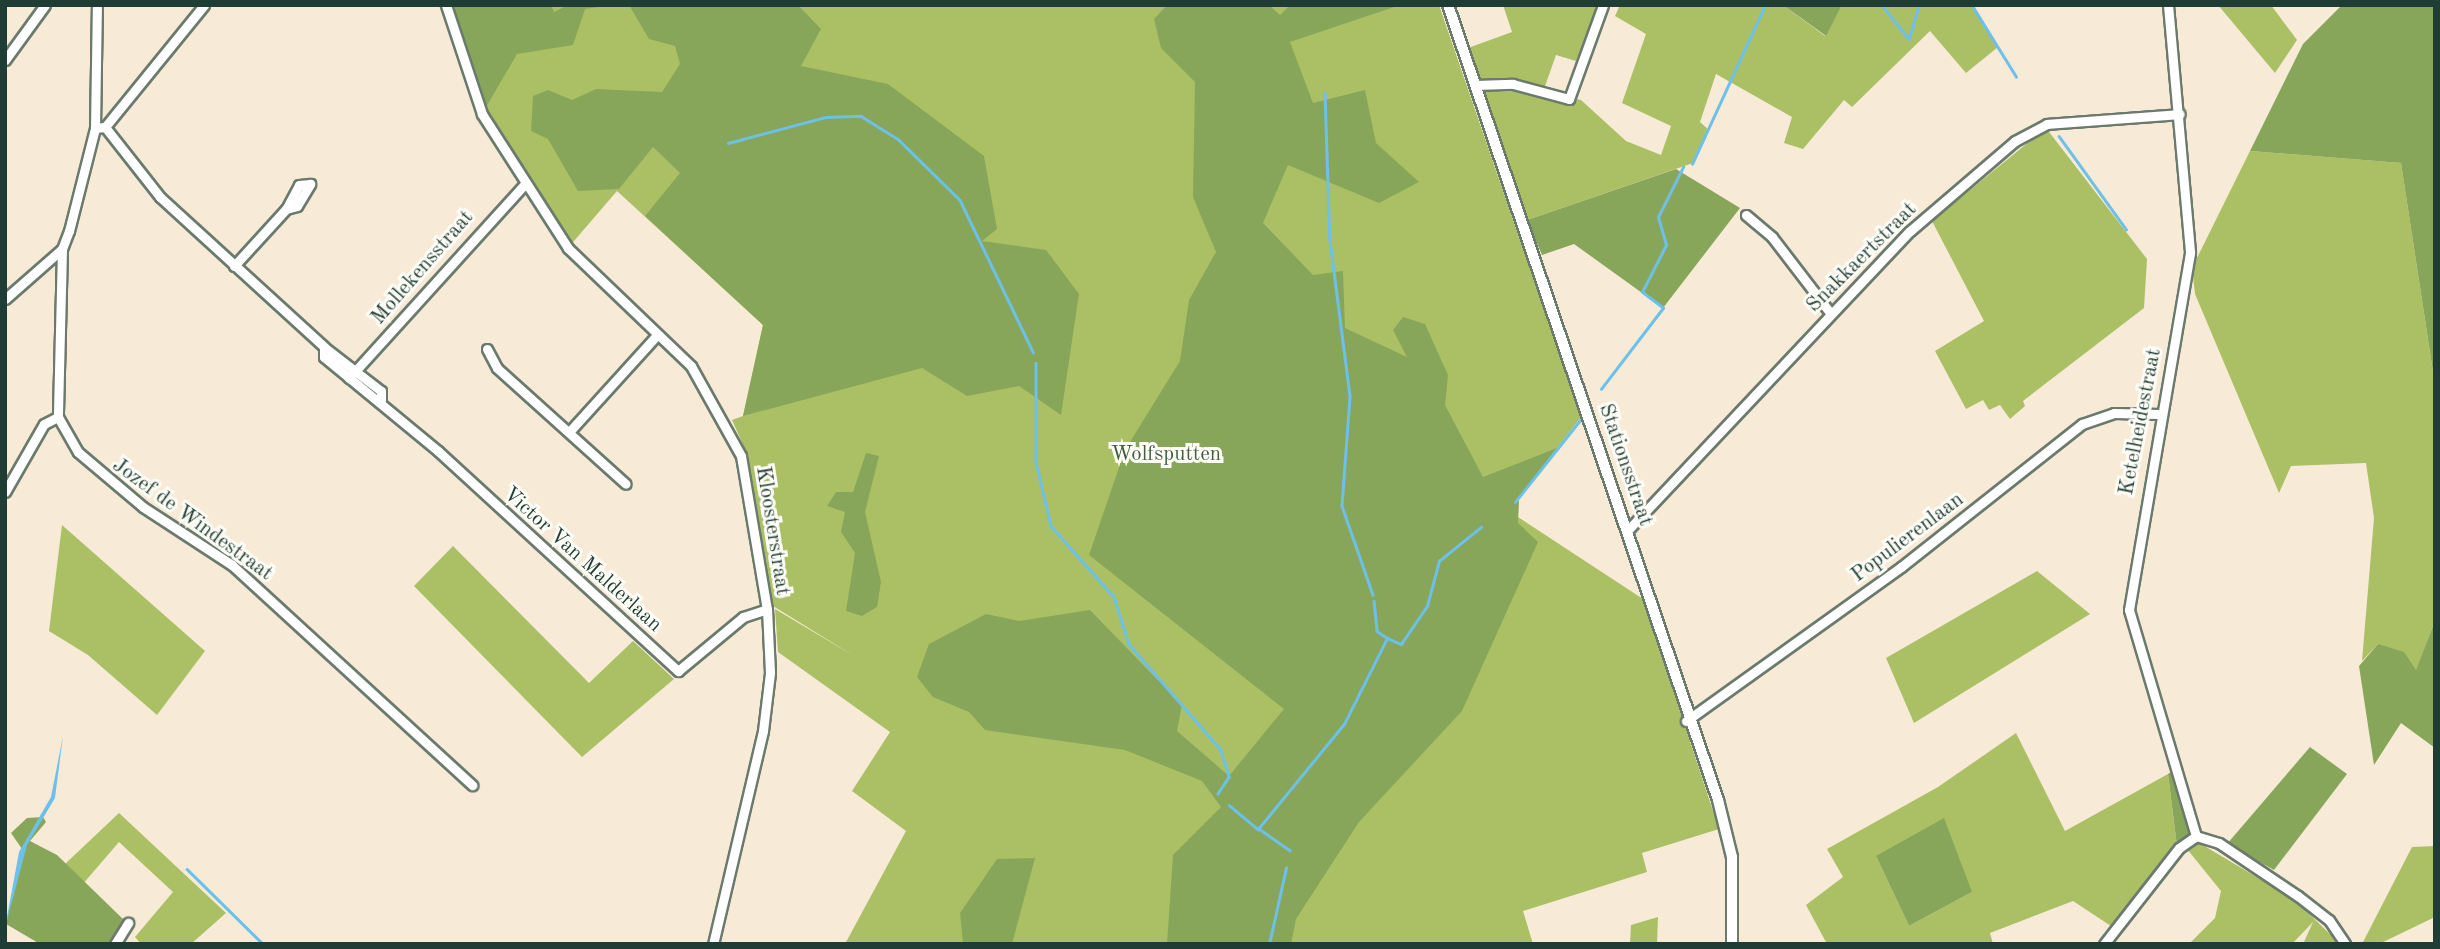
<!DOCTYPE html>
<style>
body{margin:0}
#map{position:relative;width:2440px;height:949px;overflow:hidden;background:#f7ebd8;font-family:"Old Standard TT",serif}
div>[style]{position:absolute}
.green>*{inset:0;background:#abc064}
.forest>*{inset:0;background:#88a65a}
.water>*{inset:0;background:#6dc0e9}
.stream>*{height:2.5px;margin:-1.25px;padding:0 1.25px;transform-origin:1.25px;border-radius:1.25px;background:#6dc0e9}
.roads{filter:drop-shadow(2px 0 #6b7a6d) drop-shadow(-2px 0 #6b7a6d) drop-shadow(0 2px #6b7a6d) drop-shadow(0 -2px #6b7a6d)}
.minor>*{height:9px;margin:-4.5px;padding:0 4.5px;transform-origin:4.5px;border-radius:4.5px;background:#fff}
.tertiary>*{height:10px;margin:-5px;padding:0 5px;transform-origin:5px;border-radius:5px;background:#fff}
span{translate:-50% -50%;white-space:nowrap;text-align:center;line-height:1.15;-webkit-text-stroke:6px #fdfcf7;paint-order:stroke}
.street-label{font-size:21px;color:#1f3d34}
.park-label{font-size:21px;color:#425e40}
.frame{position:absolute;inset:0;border:7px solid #1f3d34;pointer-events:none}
</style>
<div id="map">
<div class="green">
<div style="clip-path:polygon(457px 5px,1439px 5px,1581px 417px,1519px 498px,1518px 517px,1643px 599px,1719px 829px,1642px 853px,1647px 872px,1523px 911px,1533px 944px,845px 944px,906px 831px,852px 791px,890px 732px,778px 652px,775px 609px,854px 656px,773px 606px,747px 454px,732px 420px,743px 416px,763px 325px,617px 191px,568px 248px,482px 114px)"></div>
<div style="clip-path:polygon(1503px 5px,1600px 5px,1576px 61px,1556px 55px,1543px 92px,1581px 100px,1626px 141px,1661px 155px,1671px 126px,1622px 103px,1646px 34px,1615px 16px,1620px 5px,1783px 5px,1825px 36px,1842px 5px,1973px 5px,1998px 47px,1966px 73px,1930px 31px,1852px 107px,1844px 100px,1803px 149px,1784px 143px,1792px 117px,1716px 74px,1700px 122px,1709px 130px,1693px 163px,1527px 220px,1468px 48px,1512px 32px)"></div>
<div style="clip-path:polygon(2218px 5px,2271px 5px,2297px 40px,2275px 73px)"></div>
<div style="clip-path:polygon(2046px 128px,2147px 259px,2144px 308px,2023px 401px,2025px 406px,2010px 419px,2000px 405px,1989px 410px,1983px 400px,1966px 409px,1935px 351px,1984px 321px,1932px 221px)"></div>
<div style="clip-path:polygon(2250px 151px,2401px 163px,2435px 385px,2435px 621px,2416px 671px,2378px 644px,2362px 661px,2374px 518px,2366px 463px,2291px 466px,2279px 493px,2195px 294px,2192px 268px)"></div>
<div style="clip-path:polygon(62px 525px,205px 651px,157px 715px,88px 655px,49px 631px)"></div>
<div style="clip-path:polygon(453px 546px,589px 683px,633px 641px,674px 679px,582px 757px,414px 586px)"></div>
<div style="clip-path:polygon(2037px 571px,2090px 614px,1914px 723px,1886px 658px)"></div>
<div style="clip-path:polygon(evenodd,2016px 733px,2065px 831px,2168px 774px,2177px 846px,2114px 928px,2073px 901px,1990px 933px,1993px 944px,1827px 944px,1806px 905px,1843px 877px,1827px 849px,1938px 787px,2016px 733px,1876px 856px,1972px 892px,1909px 926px,1876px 856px)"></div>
<div style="clip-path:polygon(119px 813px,226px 913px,191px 944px,141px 944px,135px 937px,173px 892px,119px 842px,82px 885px,65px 864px)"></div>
<div style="clip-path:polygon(2196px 841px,2295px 900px,2340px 944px,2303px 944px,2313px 922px,2292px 944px,2189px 944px,2215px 918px,2221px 891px,2187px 849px)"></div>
<div style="clip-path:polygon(2435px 846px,2435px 917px,2379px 944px,2362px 944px,2412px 847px)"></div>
<div style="clip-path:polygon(1658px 917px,1657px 944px,1630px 944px,1631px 925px)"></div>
</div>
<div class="forest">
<div style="clip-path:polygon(446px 5px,551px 5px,554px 12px,568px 5px,614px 5px,585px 9px,573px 45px,517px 54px,482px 114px)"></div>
<div style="clip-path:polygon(629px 5px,798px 5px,821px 29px,801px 66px,888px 84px,984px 156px,997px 229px,982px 241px,1046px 250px,1079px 294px,1061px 415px,1019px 386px,967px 396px,922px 368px,743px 416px,763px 325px,645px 216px,680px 173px,653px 147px,619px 189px,578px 191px,548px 139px,531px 131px,533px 96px,548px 90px,572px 100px,596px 89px,662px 92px,680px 64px,675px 46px,649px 39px)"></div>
<div style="clip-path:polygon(1167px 5px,1269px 5px,1280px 15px,1290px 5px,1400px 5px,1290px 42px,1313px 103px,1365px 90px,1376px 143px,1419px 182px,1379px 203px,1288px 165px,1263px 223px,1313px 275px,1343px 271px,1345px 328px,1407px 357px,1393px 330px,1403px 317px,1425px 324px,1448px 375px,1445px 405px,1483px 477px,1557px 448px,1519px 498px,1518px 523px,1538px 542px,1462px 711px,1359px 822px,1296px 919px,1291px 944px,1167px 944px,1173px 855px,1221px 807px,1202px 781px,1125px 750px,985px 730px,969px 712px,933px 697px,917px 677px,929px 644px,986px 614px,1019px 621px,1090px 610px,1182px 705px,1177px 731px,1229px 776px,1284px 709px,1089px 555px,1125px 450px,1180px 361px,1189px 300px,1216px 252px,1193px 197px,1195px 82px,1161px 48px,1154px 19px)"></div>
<div style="clip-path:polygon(1783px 5px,1842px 5px,1826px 36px)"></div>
<div style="clip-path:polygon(2342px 5px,2435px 5px,2435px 385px,2401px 163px,2250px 151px,2303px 44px)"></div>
<div style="clip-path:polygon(1676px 169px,1740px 208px,1663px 308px,1574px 244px,1542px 255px,1527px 220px)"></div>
<div style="clip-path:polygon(866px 453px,879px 456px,865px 512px,881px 582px,877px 607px,862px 616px,846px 611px,855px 553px,841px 532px,845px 512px,827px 506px,836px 492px,853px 492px)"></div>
<div style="clip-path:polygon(2435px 621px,2435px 748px,2401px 723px,2374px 765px,2359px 666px,2378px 644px,2404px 652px,2416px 670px)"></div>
<div style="clip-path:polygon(2310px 747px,2347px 774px,2274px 870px,2227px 844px)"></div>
<div style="clip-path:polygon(2174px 770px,2193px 833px,2177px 846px,2168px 774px)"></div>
<div style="clip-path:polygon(43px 817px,46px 822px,30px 841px,57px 855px,125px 921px,109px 944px,40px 944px,6px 924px,22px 849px,11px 833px,27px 818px)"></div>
<div style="clip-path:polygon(1944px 818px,1972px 892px,1909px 926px,1876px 856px)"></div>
<div style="clip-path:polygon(1035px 858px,1012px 944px,963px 944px,960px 913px,997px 859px)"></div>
</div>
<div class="water">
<div style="clip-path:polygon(63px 736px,55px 798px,27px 845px,5px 928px,19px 852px,51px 797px)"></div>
</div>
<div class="stream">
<div style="left:1882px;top:5px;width:43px;rotate:51.5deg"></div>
<div style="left:1909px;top:39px;width:35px;rotate:-74deg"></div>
<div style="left:1972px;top:5px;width:84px;rotate:58.2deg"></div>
<div style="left:1325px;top:93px;width:147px;rotate:88.1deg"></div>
<div style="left:1330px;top:240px;width:158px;rotate:82.7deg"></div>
<div style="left:1350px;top:397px;width:109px;rotate:94.2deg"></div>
<div style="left:1342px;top:506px;width:94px;rotate:70.8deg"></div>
<div style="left:2059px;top:136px;width:115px;rotate:54.2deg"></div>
<div style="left:728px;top:143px;width:101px;rotate:-14.9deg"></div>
<div style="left:826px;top:117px;width:35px;rotate:-2deg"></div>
<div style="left:861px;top:116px;width:44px;rotate:31.9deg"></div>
<div style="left:898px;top:139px;width:87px;rotate:44.5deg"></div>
<div style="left:960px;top:200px;width:169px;rotate:64.3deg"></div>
<div style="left:1692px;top:164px;width:175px;rotate:-65.3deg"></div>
<div style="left:1036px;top:363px;width:99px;rotate:90deg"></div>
<div style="left:1036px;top:462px;width:66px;rotate:76.8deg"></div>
<div style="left:1051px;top:526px;width:95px;rotate:48.4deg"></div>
<div style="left:1114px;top:597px;width:49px;rotate:72.3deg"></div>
<div style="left:1129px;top:644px;width:140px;rotate:49deg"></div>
<div style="left:1221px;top:750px;width:28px;rotate:73deg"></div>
<div style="left:1229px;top:777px;width:20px;rotate:123deg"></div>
<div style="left:1601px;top:389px;width:102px;rotate:-52.6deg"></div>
<div style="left:1663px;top:308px;width:26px;rotate:-143deg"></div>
<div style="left:1642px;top:292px;width:53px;rotate:-62.9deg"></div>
<div style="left:1666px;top:245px;width:29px;rotate:-106deg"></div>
<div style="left:1658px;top:217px;width:56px;rotate:-63.4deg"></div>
<div style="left:1515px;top:502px;width:106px;rotate:-51.5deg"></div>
<div style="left:1374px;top:601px;width:30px;rotate:84deg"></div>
<div style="left:1377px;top:631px;width:11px;rotate:34deg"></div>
<div style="left:1229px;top:805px;width:38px;rotate:40deg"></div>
<div style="left:1290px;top:851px;width:39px;rotate:-145deg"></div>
<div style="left:1258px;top:829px;width:136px;rotate:-50.7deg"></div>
<div style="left:1344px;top:724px;width:96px;rotate:-63.4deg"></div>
<div style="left:1387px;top:638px;width:15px;rotate:23deg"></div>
<div style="left:1401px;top:644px;width:46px;rotate:-55.6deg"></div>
<div style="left:1427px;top:606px;width:47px;rotate:-75.1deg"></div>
<div style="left:1439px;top:561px;width:54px;rotate:-39deg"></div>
<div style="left:187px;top:869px;width:107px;rotate:44.6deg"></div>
<div style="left:1269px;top:944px;width:78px;rotate:-77.4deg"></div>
</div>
<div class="roads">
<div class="minor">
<div style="left:446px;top:5px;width:115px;rotate:71.7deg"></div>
<div style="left:482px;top:114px;width:159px;rotate:57.3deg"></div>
<div style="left:568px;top:248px;width:170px;rotate:43.8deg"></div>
<div style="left:691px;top:366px;width:103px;rotate:60.9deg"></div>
<div style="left:741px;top:456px;width:155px;rotate:80.4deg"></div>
<div style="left:767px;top:609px;width:64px;rotate:87.3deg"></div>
<div style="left:770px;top:673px;width:58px;rotate:96.9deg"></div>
<div style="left:763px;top:731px;width:219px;rotate:103.2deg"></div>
<div style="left:2168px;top:5px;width:249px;rotate:84.9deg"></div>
<div style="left:2190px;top:253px;width:362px;rotate:99.7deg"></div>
<div style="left:2129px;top:610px;width:236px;rotate:73.5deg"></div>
<div style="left:5px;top:60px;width:68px;rotate:-54deg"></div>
<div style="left:1475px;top:85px;width:38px;rotate:-2deg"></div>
<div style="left:1513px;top:84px;width:58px;rotate:15deg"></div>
<div style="left:1569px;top:99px;width:100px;rotate:-70.1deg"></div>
<div style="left:105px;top:127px;width:157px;rotate:-50.9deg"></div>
<div style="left:95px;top:128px;width:10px;rotate:-6deg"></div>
<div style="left:105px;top:127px;width:89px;rotate:51.8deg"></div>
<div style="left:160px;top:197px;width:222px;rotate:42.4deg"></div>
<div style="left:324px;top:347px;width:10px;rotate:90deg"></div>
<div style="left:324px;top:357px;width:148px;rotate:39.5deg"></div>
<div style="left:438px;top:451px;width:326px;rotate:42.5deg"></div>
<div style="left:678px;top:671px;width:85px;rotate:-39.7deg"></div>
<div style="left:743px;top:617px;width:25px;rotate:-18deg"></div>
<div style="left:1746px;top:215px;width:34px;rotate:40deg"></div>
<div style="left:1772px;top:237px;width:97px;rotate:52.5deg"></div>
<div style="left:62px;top:249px;width:168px;rotate:91.4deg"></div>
<div style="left:58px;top:417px;width:40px;rotate:60.3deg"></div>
<div style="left:78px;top:452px;width:85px;rotate:40.2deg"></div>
<div style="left:143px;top:507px;width:106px;rotate:33.1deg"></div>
<div style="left:232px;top:565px;width:326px;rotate:42.5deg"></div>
<div style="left:234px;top:266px;width:77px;rotate:-47.6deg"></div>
<div style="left:286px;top:209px;width:11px;rotate:-15deg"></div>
<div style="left:297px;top:206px;width:26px;rotate:-59deg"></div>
<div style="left:310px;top:184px;width:11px;rotate:175deg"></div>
<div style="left:299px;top:185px;width:27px;rotate:118deg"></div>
<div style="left:5px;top:299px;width:76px;rotate:-41.3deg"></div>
<div style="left:62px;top:249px;width:19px;rotate:-69deg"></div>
<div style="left:69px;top:231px;width:106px;rotate:-75.8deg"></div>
<div style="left:95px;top:128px;width:123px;rotate:-89.1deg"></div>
<div style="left:324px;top:347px;width:72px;rotate:37.7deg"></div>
<div style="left:381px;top:391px;width:10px;rotate:90deg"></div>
<div style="left:487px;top:349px;width:21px;rotate:62deg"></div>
<div style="left:497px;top:368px;width:173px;rotate:42deg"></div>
<div style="left:349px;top:378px;width:263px;rotate:-47.8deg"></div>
<div style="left:569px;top:432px;width:131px;rotate:-47.8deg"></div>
<div style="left:5px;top:492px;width:78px;rotate:-60.2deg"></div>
<div style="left:44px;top:424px;width:16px;rotate:-27deg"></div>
<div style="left:1627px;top:531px;width:412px;rotate:-46.7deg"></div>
<div style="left:1910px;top:231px;width:138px;rotate:-40.6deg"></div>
<div style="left:2015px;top:141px;width:36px;rotate:-28deg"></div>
<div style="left:2047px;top:124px;width:133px;rotate:-4.3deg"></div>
<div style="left:1686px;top:721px;width:264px;rotate:-35.6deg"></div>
<div style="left:1901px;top:567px;width:231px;rotate:-38.3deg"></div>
<div style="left:2082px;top:424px;width:34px;rotate:-19deg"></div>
<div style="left:2114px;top:413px;width:45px;rotate:1.3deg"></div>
<div style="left:115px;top:944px;width:25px;rotate:-58deg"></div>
<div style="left:2104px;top:944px;width:122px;rotate:-52deg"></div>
<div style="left:2179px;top:848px;width:21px;rotate:-35deg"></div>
<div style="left:2196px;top:836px;width:24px;rotate:17deg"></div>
<div style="left:2219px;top:843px;width:95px;rotate:33.9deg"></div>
<div style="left:2298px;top:896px;width:39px;rotate:38deg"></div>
<div style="left:2329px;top:920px;width:29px;rotate:56deg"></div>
</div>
<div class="tertiary">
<div style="left:1448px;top:5px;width:840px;rotate:71.24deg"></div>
<div style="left:1718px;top:800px;width:59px;rotate:76.2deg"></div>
<div style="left:1732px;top:857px;width:87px;rotate:90deg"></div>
</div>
</div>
<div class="street-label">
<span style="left:1862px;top:258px;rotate:-45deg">Snakkaertstraat</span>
<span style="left:423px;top:268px;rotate:-49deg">Mollekensstraat</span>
<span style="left:2141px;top:422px;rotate:-79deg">Ketelheidestraat</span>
<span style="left:1625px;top:465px;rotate:71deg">Stationsstraat</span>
<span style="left:192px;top:520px;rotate:36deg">Jozef de Windestraat</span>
<span style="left:772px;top:531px;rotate:81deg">Kloosterstraat</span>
<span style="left:1908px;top:538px;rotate:-37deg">Populierenlaan</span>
<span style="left:582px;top:560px;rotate:42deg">Victor Van Malderlaan</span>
</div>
<div class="park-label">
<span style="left:1166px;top:455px">Wolfsputten</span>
</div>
<div class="frame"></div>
</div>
